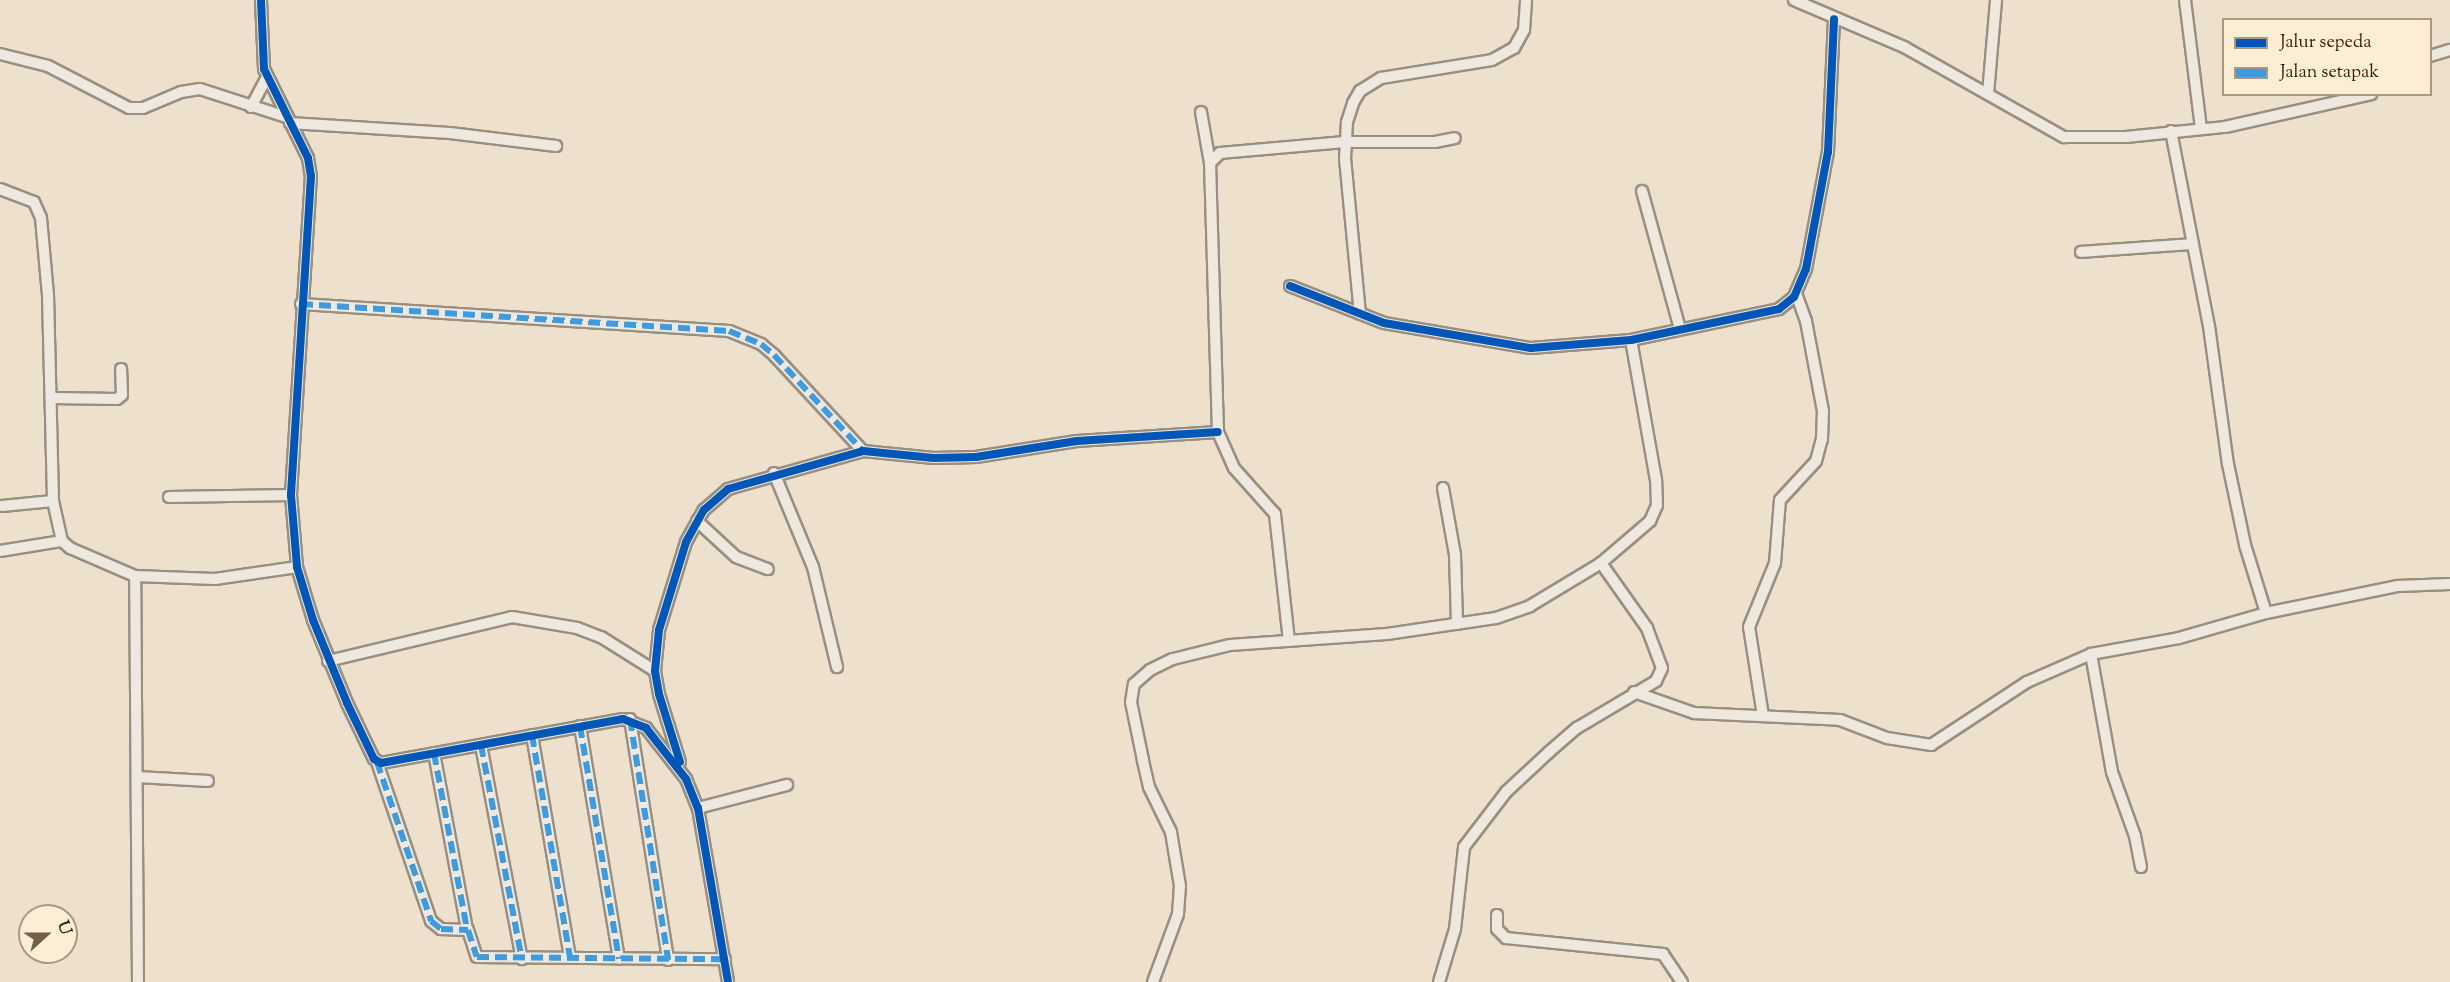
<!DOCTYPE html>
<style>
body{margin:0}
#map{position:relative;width:2450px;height:982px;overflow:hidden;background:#ede0cc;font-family:"Sorts Mill Goudy",serif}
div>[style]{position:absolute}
.roads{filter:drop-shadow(2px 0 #998f81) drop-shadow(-2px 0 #998f81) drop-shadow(0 2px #998f81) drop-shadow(0 -2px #998f81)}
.minor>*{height:10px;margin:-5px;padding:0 5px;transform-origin:5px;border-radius:5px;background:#efe8df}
.quiet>*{height:6px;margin-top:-3px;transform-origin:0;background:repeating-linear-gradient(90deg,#3e9bdd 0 12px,transparent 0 18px)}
.cycleway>*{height:8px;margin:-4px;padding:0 4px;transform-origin:4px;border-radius:4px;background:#0057b8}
span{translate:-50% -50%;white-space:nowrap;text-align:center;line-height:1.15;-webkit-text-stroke:5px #fcedd5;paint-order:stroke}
.legend{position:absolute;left:2222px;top:18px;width:210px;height:78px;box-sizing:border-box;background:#fcedd5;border:2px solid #ab9883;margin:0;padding:8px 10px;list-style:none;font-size:18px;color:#321907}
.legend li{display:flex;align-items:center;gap:12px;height:30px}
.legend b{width:30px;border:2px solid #ab9883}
.north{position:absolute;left:18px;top:904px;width:60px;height:60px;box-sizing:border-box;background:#fcedd5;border:2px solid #ab9883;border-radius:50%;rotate:69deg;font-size:16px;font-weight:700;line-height:24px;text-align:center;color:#321907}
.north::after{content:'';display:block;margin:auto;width:21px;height:27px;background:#735f4c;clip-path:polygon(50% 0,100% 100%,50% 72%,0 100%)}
</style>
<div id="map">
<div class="roads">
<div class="minor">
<div style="left:261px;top:0;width:69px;rotate:87.5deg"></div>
<div style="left:264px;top:69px;width:99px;rotate:63.7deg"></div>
<div style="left:308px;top:158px;width:18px;rotate:81deg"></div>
<div style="left:311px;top:176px;width:320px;rotate:93.6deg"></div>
<div style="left:291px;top:495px;width:72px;rotate:85.2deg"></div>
<div style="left:297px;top:567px;width:55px;rotate:73.2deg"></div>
<div style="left:313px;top:620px;width:90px;rotate:67.7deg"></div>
<div style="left:347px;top:703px;width:62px;rotate:64.3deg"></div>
<div style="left:374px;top:759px;width:8px;rotate:30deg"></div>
<div style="left:381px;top:763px;width:246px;rotate:-10.3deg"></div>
<div style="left:623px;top:719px;width:25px;rotate:21deg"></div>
<div style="left:646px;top:728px;width:65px;rotate:51.9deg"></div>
<div style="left:686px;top:779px;width:31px;rotate:68deg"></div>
<div style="left:698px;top:808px;width:177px;rotate:80.2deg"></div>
<div style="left:1794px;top:0;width:120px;rotate:23.1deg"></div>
<div style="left:1904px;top:47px;width:184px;rotate:29.4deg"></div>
<div style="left:2064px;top:137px;width:62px"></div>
<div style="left:2126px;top:137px;width:100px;rotate:-5.8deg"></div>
<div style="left:2225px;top:127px;width:150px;rotate:-12.7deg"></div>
<div style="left:2185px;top:0;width:130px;rotate:82.9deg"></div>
<div style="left:0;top:54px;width:49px;rotate:14deg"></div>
<div style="left:48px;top:66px;width:91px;rotate:27.4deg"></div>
<div style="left:129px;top:108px;width:14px"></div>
<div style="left:143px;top:108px;width:41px;rotate:-22.8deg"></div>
<div style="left:181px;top:92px;width:19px;rotate:-9deg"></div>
<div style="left:200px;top:89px;width:90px;rotate:18deg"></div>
<div style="left:2430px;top:56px;width:21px;rotate:-17deg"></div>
<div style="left:1988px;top:94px;width:94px;rotate:-85.1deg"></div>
<div style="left:251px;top:107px;width:34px;rotate:-62deg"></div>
<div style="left:1201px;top:112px;width:52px;rotate:80deg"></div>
<div style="left:290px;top:123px;width:160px;rotate:3.6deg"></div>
<div style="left:450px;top:133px;width:107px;rotate:7deg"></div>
<div style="left:2171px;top:131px;width:199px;rotate:79deg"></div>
<div style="left:2209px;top:326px;width:139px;rotate:82.2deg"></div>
<div style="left:2228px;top:464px;width:83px;rotate:78.1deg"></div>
<div style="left:2245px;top:545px;width:71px;rotate:72.8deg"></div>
<div style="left:2266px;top:613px;width:135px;rotate:-11.6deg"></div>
<div style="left:2398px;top:586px;width:52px;rotate:-2.2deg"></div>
<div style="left:0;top:189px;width:36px;rotate:21deg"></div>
<div style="left:34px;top:202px;width:17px;rotate:66deg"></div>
<div style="left:41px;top:218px;width:77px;rotate:84.8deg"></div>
<div style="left:48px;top:295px;width:206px;rotate:88.6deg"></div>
<div style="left:1642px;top:191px;width:143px;rotate:74.6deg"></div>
<div style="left:2081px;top:252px;width:112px;rotate:-4.1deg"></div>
<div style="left:1290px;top:286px;width:101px;rotate:21.5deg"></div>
<div style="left:1384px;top:323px;width:149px;rotate:9.7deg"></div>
<div style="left:1531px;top:348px;width:100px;rotate:-4.6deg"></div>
<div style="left:1631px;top:340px;width:151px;rotate:-11.8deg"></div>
<div style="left:1779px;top:309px;width:19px;rotate:-39deg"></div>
<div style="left:1794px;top:297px;width:30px;rotate:-67deg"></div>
<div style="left:1806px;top:269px;width:119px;rotate:-79.4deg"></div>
<div style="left:1828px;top:152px;width:133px;rotate:-87.4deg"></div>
<div style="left:301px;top:304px;width:429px;rotate:3.6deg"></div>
<div style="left:729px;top:331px;width:35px;rotate:22deg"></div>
<div style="left:761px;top:344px;width:17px;rotate:40deg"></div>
<div style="left:774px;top:355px;width:131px;rotate:47.2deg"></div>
<div style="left:1360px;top:314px;width:156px;rotate:-95.5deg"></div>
<div style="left:1345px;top:159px;width:37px;rotate:-87deg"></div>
<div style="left:1347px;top:122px;width:20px;rotate:-72deg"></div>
<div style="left:1353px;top:103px;width:14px;rotate:-60deg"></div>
<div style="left:1360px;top:91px;width:25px;rotate:-32deg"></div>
<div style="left:1381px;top:78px;width:112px;rotate:-9.2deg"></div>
<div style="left:1492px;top:60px;width:25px;rotate:-29deg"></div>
<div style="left:1514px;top:48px;width:21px;rotate:-61deg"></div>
<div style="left:1524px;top:30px;width:30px;rotate:-86deg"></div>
<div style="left:52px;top:398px;width:65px;rotate:0.9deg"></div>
<div style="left:117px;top:399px;width:6px;rotate:-39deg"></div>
<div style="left:122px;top:395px;width:26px;rotate:-92deg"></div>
<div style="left:774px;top:473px;width:102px;rotate:67.5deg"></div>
<div style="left:813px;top:567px;width:103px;rotate:76.5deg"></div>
<div style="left:1443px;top:488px;width:68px;rotate:79.8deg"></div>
<div style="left:1455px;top:555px;width:69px;rotate:88.3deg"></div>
<div style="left:169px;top:497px;width:122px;rotate:-0.9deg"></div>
<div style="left:2px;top:506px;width:51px;rotate:-5.6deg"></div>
<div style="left:53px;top:501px;width:41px;rotate:77.3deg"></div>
<div style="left:62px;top:541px;width:11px;rotate:41deg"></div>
<div style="left:70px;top:548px;width:71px;rotate:23.3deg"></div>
<div style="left:697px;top:521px;width:53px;rotate:42.7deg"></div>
<div style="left:736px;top:557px;width:34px;rotate:21deg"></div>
<div style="left:0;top:551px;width:63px;rotate:-9.2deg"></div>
<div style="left:1289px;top:641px;width:128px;rotate:-96.3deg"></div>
<div style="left:1275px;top:514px;width:62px;rotate:-131.7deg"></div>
<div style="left:1234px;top:468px;width:39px;rotate:-114deg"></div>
<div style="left:1218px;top:432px;width:269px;rotate:-91.7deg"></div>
<div style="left:1210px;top:163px;width:14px;rotate:-45deg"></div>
<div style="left:1220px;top:153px;width:125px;rotate:-5deg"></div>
<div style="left:1345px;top:142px;width:90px"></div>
<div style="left:1435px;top:142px;width:20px;rotate:-11deg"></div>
<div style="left:328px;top:661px;width:189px;rotate:-13.4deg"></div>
<div style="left:512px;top:617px;width:66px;rotate:9.6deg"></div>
<div style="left:577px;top:628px;width:26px;rotate:21deg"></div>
<div style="left:601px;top:637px;width:64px;rotate:32.2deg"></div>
<div style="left:1634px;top:692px;width:64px;rotate:19.3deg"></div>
<div style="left:1694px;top:713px;width:146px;rotate:2.7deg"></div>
<div style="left:1840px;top:720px;width:50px;rotate:21deg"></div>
<div style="left:1887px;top:738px;width:45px;rotate:9deg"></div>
<div style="left:1931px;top:745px;width:115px;rotate:-33.3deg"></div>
<div style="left:2027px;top:682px;width:70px;rotate:-23.6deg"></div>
<div style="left:1763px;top:716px;width:90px;rotate:-98.9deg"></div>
<div style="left:1749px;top:627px;width:69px;rotate:-67.9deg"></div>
<div style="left:1775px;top:563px;width:63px;rotate:-85.5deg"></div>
<div style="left:1780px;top:500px;width:53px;rotate:-47.3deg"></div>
<div style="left:1816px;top:461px;width:23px;rotate:-75deg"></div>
<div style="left:1822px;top:439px;width:28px;rotate:-88deg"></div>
<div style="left:1823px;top:411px;width:92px;rotate:-100.7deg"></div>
<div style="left:1806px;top:321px;width:30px;rotate:-110deg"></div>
<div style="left:630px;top:719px;width:244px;rotate:81deg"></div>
<div style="left:580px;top:726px;width:236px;rotate:80.5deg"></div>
<div style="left:532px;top:735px;width:225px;rotate:80.3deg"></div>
<div style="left:481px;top:745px;width:218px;rotate:79.2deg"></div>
<div style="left:434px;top:753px;width:179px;rotate:79.4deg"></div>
<div style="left:377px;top:762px;width:168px;rotate:71.2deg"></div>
<div style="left:431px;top:921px;width:13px;rotate:39deg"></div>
<div style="left:441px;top:929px;width:27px;rotate:2deg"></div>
<div style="left:468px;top:930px;width:28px;rotate:72deg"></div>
<div style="left:477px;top:957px;width:248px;rotate:0.5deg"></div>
<div style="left:680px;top:762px;width:71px;rotate:-107.2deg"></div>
<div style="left:659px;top:694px;width:23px;rotate:-100deg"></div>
<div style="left:655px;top:671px;width:41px;rotate:-84.4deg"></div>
<div style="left:659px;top:630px;width:92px;rotate:-72.9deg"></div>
<div style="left:686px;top:542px;width:37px;rotate:-61deg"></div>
<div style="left:704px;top:510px;width:32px;rotate:-41deg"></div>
<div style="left:728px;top:489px;width:140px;rotate:-15.7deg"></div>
<div style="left:863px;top:451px;width:71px;rotate:5.6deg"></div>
<div style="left:934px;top:458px;width:42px;rotate:-1.4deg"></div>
<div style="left:976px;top:457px;width:102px;rotate:-9deg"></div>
<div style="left:1077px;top:441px;width:141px;rotate:-3.7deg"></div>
<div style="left:138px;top:777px;width:70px;rotate:3.3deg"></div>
<div style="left:698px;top:808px;width:92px;rotate:-14.5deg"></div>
<div style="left:2141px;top:867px;width:32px;rotate:-101deg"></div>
<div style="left:2135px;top:836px;width:68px;rotate:-109.8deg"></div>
<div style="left:2112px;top:772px;width:120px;rotate:-100.1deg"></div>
<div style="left:2091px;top:654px;width:89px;rotate:-10.3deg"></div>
<div style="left:2179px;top:638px;width:91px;rotate:-16deg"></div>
<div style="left:1497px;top:915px;width:14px;rotate:90deg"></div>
<div style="left:1497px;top:929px;width:13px;rotate:45deg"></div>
<div style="left:1506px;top:938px;width:158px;rotate:5.8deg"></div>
<div style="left:1663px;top:954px;width:34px;rotate:56deg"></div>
<div style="left:138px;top:982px;width:406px;rotate:-90.4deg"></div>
<div style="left:135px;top:576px;width:80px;rotate:2.1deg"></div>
<div style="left:215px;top:579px;width:83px;rotate:-8.3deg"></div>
<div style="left:1153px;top:982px;width:72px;rotate:-69.8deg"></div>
<div style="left:1178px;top:914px;width:28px;rotate:-86deg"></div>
<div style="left:1180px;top:886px;width:55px;rotate:-99.5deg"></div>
<div style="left:1171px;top:832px;width:50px;rotate:-116.1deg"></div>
<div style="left:1149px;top:787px;width:28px;rotate:-103deg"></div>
<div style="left:1143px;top:760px;width:59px;rotate:-101.7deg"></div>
<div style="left:1131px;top:702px;width:18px;rotate:-81deg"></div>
<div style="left:1134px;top:684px;width:21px;rotate:-41deg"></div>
<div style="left:1150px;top:670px;width:25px;rotate:-26deg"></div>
<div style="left:1173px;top:659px;width:59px;rotate:-13.8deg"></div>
<div style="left:1230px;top:645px;width:157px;rotate:-4deg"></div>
<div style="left:1387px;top:634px;width:110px;rotate:-8.4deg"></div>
<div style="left:1496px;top:618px;width:36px;rotate:-19deg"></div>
<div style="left:1530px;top:606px;width:83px;rotate:-31.2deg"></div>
<div style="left:1439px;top:982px;width:55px;rotate:-73.2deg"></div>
<div style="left:1455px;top:929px;width:82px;rotate:-83.7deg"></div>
<div style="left:1464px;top:847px;width:69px;rotate:-52.6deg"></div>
<div style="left:1506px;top:792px;width:59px;rotate:-42.9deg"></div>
<div style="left:1549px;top:752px;width:37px;rotate:-41deg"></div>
<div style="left:1577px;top:728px;width:92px;rotate:-30.7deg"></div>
<div style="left:1656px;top:681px;width:14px;rotate:-65deg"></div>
<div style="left:1662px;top:668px;width:43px;rotate:-110.6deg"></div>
<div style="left:1647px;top:628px;width:80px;rotate:-125.3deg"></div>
<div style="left:1601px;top:563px;width:65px;rotate:-40.6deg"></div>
<div style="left:1650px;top:521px;width:17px;rotate:-66deg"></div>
<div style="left:1657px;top:505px;width:25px;rotate:-92deg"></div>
<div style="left:1656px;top:480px;width:142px;rotate:-100.1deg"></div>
</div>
</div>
<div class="quiet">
<div style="left:301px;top:304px;width:429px;rotate:3.6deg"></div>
<div style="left:729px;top:331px;width:35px;rotate:22deg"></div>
<div style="left:761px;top:344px;width:17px;rotate:40deg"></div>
<div style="left:774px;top:355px;width:131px;rotate:47.2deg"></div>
<div style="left:630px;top:719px;width:244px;rotate:81deg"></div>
<div style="left:580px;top:726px;width:236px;rotate:80.5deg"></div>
<div style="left:532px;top:735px;width:225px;rotate:80.3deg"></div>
<div style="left:481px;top:745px;width:218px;rotate:79.2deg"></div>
<div style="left:434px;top:753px;width:179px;rotate:79.4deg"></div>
<div style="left:377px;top:762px;width:168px;rotate:71.2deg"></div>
<div style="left:431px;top:921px;width:13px;rotate:39deg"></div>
<div style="left:441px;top:929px;width:27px;rotate:2deg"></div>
<div style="left:468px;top:930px;width:28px;rotate:72deg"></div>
<div style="left:477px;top:957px;width:248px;rotate:0.5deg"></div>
</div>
<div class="cycleway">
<div style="left:261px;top:0;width:69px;rotate:87.5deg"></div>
<div style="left:264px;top:69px;width:99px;rotate:63.7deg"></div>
<div style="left:308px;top:158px;width:18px;rotate:81deg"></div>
<div style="left:311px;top:176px;width:320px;rotate:93.6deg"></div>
<div style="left:291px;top:495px;width:72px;rotate:85.2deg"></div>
<div style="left:297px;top:567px;width:55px;rotate:73.2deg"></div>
<div style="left:313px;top:620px;width:90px;rotate:67.7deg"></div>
<div style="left:347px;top:703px;width:62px;rotate:64.3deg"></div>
<div style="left:374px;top:759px;width:8px;rotate:30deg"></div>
<div style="left:381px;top:763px;width:246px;rotate:-10.3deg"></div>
<div style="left:623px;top:719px;width:25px;rotate:21deg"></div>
<div style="left:646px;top:728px;width:65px;rotate:51.9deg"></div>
<div style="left:686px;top:779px;width:31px;rotate:68deg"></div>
<div style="left:698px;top:808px;width:177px;rotate:80.2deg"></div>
<div style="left:1290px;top:286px;width:101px;rotate:21.5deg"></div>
<div style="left:1384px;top:323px;width:149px;rotate:9.7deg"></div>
<div style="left:1531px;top:348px;width:100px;rotate:-4.6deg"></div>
<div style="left:1631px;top:340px;width:151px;rotate:-11.8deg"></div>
<div style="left:1779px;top:309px;width:19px;rotate:-39deg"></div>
<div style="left:1794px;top:297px;width:30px;rotate:-67deg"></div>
<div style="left:1806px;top:269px;width:119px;rotate:-79.4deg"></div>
<div style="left:1828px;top:152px;width:133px;rotate:-87.4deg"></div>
<div style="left:680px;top:762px;width:71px;rotate:-107.2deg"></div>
<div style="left:659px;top:694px;width:23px;rotate:-100deg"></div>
<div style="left:655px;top:671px;width:41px;rotate:-84.4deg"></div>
<div style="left:659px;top:630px;width:92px;rotate:-72.9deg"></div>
<div style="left:686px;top:542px;width:37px;rotate:-61deg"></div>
<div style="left:704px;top:510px;width:32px;rotate:-41deg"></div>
<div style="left:728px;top:489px;width:140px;rotate:-15.7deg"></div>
<div style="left:863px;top:451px;width:71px;rotate:5.6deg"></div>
<div style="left:934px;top:458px;width:42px;rotate:-1.4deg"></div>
<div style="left:976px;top:457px;width:102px;rotate:-9deg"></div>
<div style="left:1077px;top:441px;width:141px;rotate:-3.7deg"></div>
</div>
<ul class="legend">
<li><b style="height:8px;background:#0057b8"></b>Jalur sepeda</li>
<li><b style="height:8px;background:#3e9bdd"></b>Jalan setapak</li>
</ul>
<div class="north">U</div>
</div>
